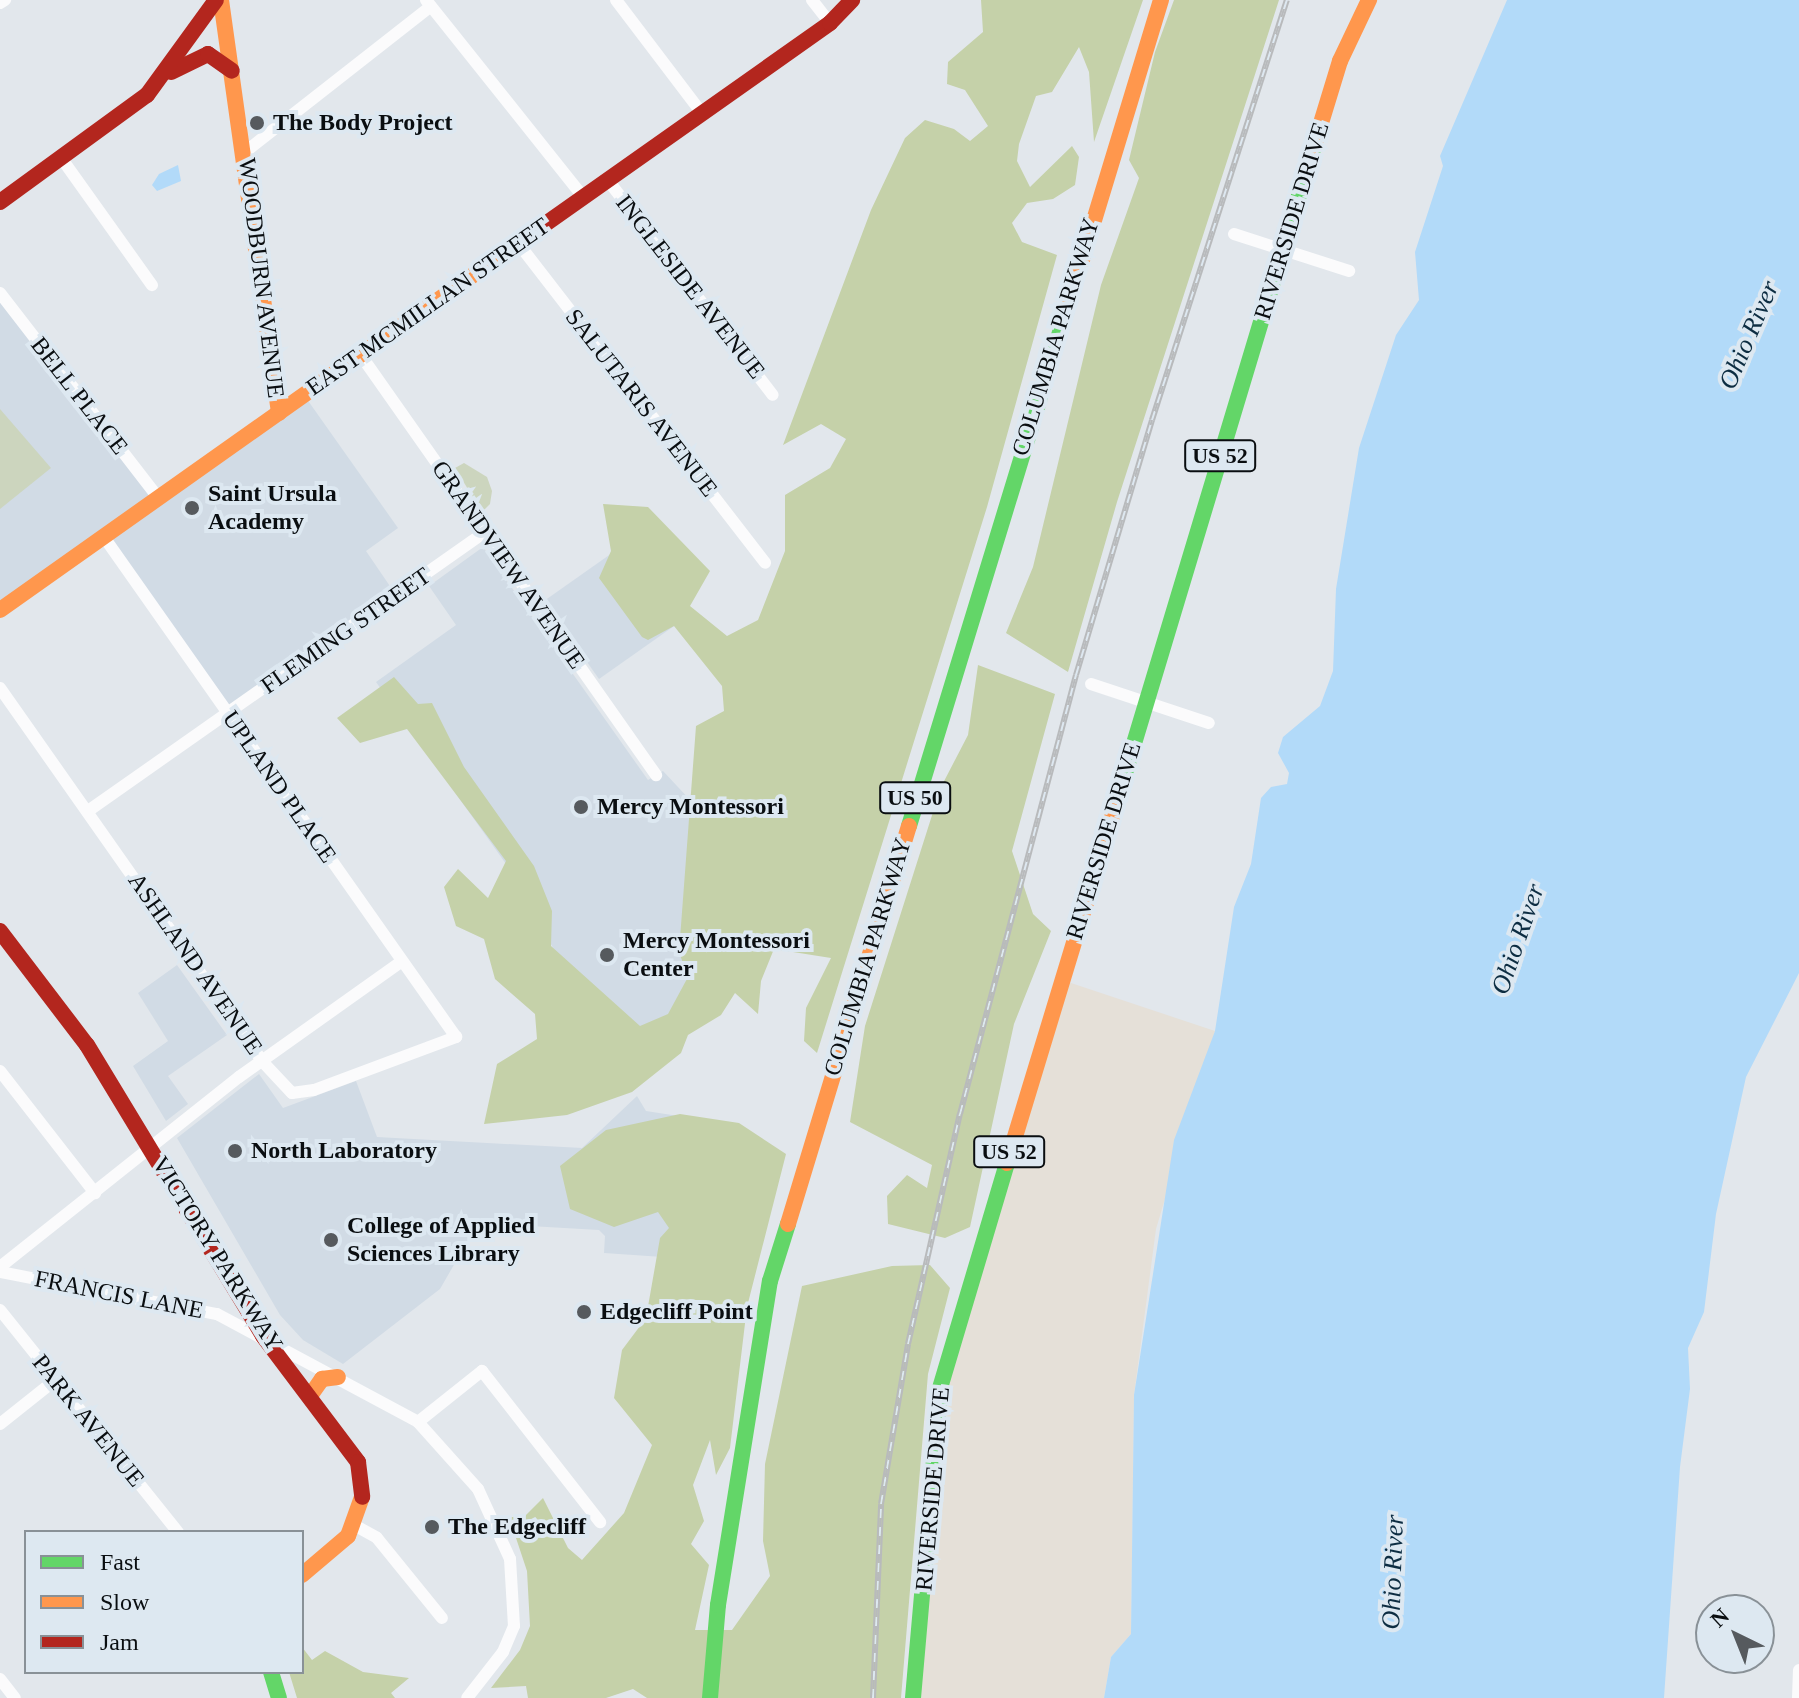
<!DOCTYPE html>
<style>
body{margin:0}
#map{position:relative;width:1799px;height:1698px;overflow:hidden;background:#e2e7ec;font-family:Georgia,serif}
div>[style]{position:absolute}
.built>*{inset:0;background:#d1dbe5}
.industrial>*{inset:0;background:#e5e0d8}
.green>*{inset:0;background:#ccd5be}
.forest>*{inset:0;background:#c5d1a9}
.water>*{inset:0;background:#b2daf9}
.street>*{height:12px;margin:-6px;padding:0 6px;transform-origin:6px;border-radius:6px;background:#fbfbfc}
.fast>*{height:16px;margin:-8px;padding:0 8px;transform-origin:8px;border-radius:8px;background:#63d668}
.slow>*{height:16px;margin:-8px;padding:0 8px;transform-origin:8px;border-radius:8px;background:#ff974d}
.jam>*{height:16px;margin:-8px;padding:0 8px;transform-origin:8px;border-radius:8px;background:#b3261e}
.rail>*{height:6px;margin-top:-3px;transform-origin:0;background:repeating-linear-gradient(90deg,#dde8f1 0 9px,#b8babc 0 18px);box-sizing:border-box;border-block:2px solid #b8babc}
.dots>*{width:22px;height:22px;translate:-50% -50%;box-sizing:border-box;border:4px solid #dde8f1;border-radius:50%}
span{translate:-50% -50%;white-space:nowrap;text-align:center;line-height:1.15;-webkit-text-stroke:8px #dde8f1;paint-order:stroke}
.shield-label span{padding:2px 6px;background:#dde8f1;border:2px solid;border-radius:6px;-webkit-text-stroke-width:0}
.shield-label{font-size:22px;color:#0a0e11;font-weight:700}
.poi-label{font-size:24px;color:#0a0e11;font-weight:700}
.left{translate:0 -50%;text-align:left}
.street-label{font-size:24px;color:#0a0e11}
.water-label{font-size:26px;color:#0d2d42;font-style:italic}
.legend{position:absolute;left:24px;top:1530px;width:280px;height:144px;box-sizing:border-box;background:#dde8f1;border:2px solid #899197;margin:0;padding:10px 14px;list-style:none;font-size:24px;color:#0a0e11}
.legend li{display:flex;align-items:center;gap:16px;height:40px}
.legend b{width:40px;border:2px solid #899197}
.north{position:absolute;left:1695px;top:1594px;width:80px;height:80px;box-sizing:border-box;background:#dde8f1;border:2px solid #899197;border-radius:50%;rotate:317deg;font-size:22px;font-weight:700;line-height:32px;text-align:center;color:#0a0e11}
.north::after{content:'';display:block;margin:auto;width:28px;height:36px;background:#565a5e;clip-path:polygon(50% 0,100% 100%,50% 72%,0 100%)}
</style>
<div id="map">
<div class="built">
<div style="clip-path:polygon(0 293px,159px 498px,304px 395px,398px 528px,366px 551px,396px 595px,228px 714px,104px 538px,0 610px)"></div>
<div style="clip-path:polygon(622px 546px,677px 624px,599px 679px,544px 601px)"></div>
<div style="clip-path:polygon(483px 547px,648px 780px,663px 771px,734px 847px,677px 942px,686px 945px,695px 985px,665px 1021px,613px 1060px,514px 875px,376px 682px,456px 625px,429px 586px)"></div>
<div style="clip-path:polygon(177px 965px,227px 1035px,168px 1076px,188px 1104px,166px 1121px,133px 1066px,168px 1041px,138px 993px)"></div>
<div style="clip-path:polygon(259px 1074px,283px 1108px,356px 1081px,377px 1137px,582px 1148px,637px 1096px,646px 1111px,743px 1126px,736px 1151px,751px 1263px,604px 1253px,605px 1236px,599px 1230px,478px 1223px,440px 1289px,343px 1364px,303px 1340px,280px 1315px,177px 1138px)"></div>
</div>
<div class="industrial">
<div style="clip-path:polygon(1062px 980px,1215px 1031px,1156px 1229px,1134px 1395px,1131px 1634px,1111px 1657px,1104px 1698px,913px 1698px,940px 1388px)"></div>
</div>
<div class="green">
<div style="clip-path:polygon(0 409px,51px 468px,0 509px)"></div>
<div style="clip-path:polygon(464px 463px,487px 477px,492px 491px,490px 504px,482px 512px,455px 468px)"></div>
</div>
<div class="forest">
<div style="clip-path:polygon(981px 0,1143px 0,1094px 142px,1089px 72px,1079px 47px,1052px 92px,1036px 96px,1019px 144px,1017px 161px,1030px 187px,1072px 146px,1079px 157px,1075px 185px,1053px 199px,1027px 203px,1012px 223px,1022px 242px,1057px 255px,987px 507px,817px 1053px,804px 1041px,806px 1008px,831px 958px,774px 949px,761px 981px,758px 1014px,735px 993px,721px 1015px,688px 1035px,681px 1053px,632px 1092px,567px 1115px,484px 1124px,497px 1064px,537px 1039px,535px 1014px,495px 979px,484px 939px,456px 926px,444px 887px,458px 869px,488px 898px,506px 861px,407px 729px,360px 743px,337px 718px,394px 677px,418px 704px,432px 703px,464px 767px,534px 866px,552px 911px,551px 946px,640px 1026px,668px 1014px,688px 977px,679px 952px,696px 726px,724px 711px,722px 686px,674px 626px,648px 640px,642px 637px,599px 578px,611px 551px,603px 504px,648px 507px,710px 571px,690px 606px,727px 636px,758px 620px,785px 551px,785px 495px,830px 468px,846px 439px,821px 424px,783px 445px,871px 210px,905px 138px,925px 120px,954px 129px,970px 141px,988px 126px,965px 90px,947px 84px,948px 62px,983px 32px)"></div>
<div style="clip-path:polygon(1174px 0,1279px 0,1117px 502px,1068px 672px,1006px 633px,1033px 567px,1101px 285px,1139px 178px,1129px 160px,1155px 52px)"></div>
<div style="clip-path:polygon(978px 665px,1055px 694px,1012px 851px,1033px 914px,1051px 931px,1014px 1024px,970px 1227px,945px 1238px,888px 1224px,887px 1196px,907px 1175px,927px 1188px,932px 1165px,850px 1122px,865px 1026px,941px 787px,968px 735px)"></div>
<div style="clip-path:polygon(680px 1114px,739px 1123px,786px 1154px,747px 1307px,730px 1448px,716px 1475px,710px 1440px,693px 1485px,704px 1521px,691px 1544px,709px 1565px,695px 1630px,732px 1630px,770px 1576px,763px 1541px,765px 1464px,802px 1286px,892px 1266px,930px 1265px,950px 1288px,928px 1374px,901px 1698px,647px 1698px,633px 1689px,606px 1698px,528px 1698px,526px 1686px,491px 1688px,520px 1650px,530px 1626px,527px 1571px,509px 1517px,524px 1517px,543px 1498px,568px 1548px,582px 1560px,624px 1513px,652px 1445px,614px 1398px,622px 1350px,646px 1318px,660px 1238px,669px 1228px,658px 1212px,614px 1227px,570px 1209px,560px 1166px,606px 1130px)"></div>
<div style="clip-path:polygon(302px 1647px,312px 1660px,325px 1651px,363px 1672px,409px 1678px,391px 1693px,395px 1698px,297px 1698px,289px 1672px,302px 1672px)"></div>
</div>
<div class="water">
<div style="clip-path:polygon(1507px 0,1799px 0,1799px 973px,1746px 1077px,1716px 1214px,1704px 1312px,1688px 1348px,1690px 1389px,1680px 1467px,1664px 1698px,1104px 1698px,1111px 1657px,1131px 1634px,1134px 1395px,1174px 1140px,1215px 1031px,1234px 907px,1251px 864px,1261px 798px,1271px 787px,1287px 784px,1289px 773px,1278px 753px,1283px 737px,1320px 706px,1333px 671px,1336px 589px,1359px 448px,1396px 335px,1419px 300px,1415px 252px,1443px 166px,1440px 156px)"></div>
<div style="clip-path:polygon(178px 165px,181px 181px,157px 191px,152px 185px,159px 174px)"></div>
</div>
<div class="street">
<div style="left:426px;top:0;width:252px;rotate:51.4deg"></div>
<div style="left:616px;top:0;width:141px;rotate:52.8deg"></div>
<div style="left:812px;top:0;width:29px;rotate:52deg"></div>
<div style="left:0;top:3px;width:6px;rotate:-31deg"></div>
<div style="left:245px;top:152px;width:236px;rotate:-38.1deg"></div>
<div style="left:62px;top:159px;width:155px;rotate:54.5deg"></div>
<div style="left:607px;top:179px;width:272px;rotate:52.5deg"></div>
<div style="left:1234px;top:234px;width:121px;rotate:17.8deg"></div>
<div style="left:518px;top:243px;width:404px;rotate:52.3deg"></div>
<div style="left:0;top:293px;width:260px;rotate:52.3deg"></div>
<div style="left:360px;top:354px;width:515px;rotate:54.89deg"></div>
<div style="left:1091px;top:684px;width:124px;rotate:18.3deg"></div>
<div style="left:0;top:688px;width:454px;rotate:54.9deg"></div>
<div style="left:261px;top:1060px;width:45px;rotate:46.8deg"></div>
<div style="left:292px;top:1093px;width:22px;rotate:-8deg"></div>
<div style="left:314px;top:1090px;width:152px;rotate:-20.5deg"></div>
<div style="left:456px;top:1037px;width:611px;rotate:-125.15deg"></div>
<div style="left:88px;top:811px;width:485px;rotate:-35.1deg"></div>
<div style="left:0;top:1071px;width:155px;rotate:52.1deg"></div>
<div style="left:0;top:1267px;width:305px;rotate:-38.5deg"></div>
<div style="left:239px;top:1077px;width:200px;rotate:-35.4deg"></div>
<div style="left:0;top:1272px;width:221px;rotate:11deg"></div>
<div style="left:217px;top:1314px;width:228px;rotate:28.2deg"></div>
<div style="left:418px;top:1422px;width:90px;rotate:48.2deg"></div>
<div style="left:478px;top:1489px;width:77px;rotate:65.4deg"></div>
<div style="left:510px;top:1559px;width:67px;rotate:86.6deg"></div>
<div style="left:514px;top:1626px;width:28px;rotate:113deg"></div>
<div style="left:503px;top:1652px;width:58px;rotate:128deg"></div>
<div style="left:0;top:1310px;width:285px;rotate:51.3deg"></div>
<div style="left:418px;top:1422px;width:82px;rotate:-38.6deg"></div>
<div style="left:482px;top:1371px;width:192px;rotate:52deg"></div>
<div style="left:0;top:1424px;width:69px;rotate:-38.5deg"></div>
<div style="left:354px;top:1525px;width:26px;rotate:29deg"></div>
<div style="left:377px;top:1538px;width:103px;rotate:50.9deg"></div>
<div style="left:0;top:1679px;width:24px;rotate:52deg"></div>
<div style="left:1798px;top:1698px;width:28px;rotate:-88deg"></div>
</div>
<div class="fast">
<div style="left:1120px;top:790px;width:673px;rotate:-73.24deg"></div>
<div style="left:909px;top:826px;width:544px;rotate:-73deg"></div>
<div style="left:271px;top:1672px;width:27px;rotate:73deg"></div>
<div style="left:710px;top:1698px;width:93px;rotate:-85.1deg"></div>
<div style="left:718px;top:1605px;width:328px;rotate:-80.9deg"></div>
<div style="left:770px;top:1281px;width:60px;rotate:-72.5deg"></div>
<div style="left:913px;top:1698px;width:311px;rotate:-85deg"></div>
<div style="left:940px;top:1388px;width:235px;rotate:-73.4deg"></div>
</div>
<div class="slow">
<div style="left:221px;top:0;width:417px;rotate:82deg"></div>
<div style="left:1314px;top:146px;width:89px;rotate:-73deg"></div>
<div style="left:1340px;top:61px;width:68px;rotate:-64.6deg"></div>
<div style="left:1068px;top:306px;width:320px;rotate:-73.1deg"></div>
<div style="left:0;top:610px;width:654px;rotate:-35.29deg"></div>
<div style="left:1007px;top:1163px;width:390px;rotate:-73.1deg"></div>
<div style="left:788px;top:1224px;width:416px;rotate:-73.1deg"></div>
<div style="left:310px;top:1396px;width:21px;rotate:-55deg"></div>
<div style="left:322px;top:1379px;width:16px;rotate:-7deg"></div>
<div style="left:302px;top:1575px;width:60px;rotate:-40.3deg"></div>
<div style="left:348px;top:1536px;width:41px;rotate:-70.3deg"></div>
</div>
<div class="jam">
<div style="left:171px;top:72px;width:41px;rotate:-25.9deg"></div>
<div style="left:208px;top:54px;width:29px;rotate:35deg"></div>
<div style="left:0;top:202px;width:182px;rotate:-36.1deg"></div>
<div style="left:147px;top:95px;width:117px;rotate:-54deg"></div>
<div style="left:534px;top:232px;width:362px;rotate:-35.2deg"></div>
<div style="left:830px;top:23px;width:32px;rotate:-46deg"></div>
<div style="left:0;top:931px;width:143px;rotate:52.7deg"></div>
<div style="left:87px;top:1045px;width:340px;rotate:58.8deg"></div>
<div style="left:263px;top:1336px;width:158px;rotate:53deg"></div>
<div style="left:358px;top:1462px;width:35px;rotate:83deg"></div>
</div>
<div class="rail">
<div style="left:873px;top:1698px;width:194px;rotate:-87.6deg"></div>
<div style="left:881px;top:1504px;width:162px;rotate:-80.4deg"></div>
<div style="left:908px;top:1344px;width:236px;rotate:-77.3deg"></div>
<div style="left:960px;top:1114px;width:454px;rotate:-75.2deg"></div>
<div style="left:1076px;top:675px;width:266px;rotate:-73.4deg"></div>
<div style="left:1152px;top:420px;width:441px;rotate:-72.2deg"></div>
</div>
<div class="dots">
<div style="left:257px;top:123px;background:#565a5e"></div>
<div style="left:192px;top:508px;background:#565a5e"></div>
<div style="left:581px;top:807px;background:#565a5e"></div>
<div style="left:607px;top:955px;background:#565a5e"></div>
<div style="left:235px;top:1151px;background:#565a5e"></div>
<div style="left:331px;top:1240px;background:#565a5e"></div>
<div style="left:584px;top:1312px;background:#565a5e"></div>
<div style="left:432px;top:1527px;background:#565a5e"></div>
</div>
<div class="shield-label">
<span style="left:1220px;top:456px">US 52</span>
<span style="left:915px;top:798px">US 50</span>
<span style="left:1009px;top:1152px">US 52</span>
</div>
<div class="poi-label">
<span class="left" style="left:273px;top:123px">The Body Project</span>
<span class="left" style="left:208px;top:508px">Saint Ursula<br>Academy</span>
<span class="left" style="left:597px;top:807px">Mercy Montessori</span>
<span class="left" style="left:623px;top:955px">Mercy Montessori<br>Center</span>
<span class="left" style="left:251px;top:1151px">North Laboratory</span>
<span class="left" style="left:347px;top:1240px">College of Applied<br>Sciences Library</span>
<span class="left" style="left:600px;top:1312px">Edgecliff Point</span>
<span class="left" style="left:448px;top:1527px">The Edgecliff</span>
</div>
<div class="street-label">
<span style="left:1292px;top:221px;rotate:-73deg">RIVERSIDE DRIVE</span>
<span style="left:261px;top:278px;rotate:83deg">WOODBURN AVENUE</span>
<span style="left:690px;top:287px;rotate:52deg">INGLESIDE AVENUE</span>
<span style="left:428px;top:307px;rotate:-35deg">EAST MCMILLAN STREET</span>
<span style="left:1056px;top:337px;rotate:-73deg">COLUMBIA PARKWAY</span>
<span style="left:79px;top:396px;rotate:52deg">BELL PLACE</span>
<span style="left:641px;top:403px;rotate:52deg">SALUTARIS AVENUE</span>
<span style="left:508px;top:565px;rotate:55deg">GRANDVIEW AVENUE</span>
<span style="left:346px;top:631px;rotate:-35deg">FLEMING STREET</span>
<span style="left:279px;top:787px;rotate:55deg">UPLAND PLACE</span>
<span style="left:1104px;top:841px;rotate:-73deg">RIVERSIDE DRIVE</span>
<span style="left:868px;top:957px;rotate:-73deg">COLUMBIA PARKWAY</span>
<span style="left:195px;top:964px;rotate:55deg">ASHLAND AVENUE</span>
<span style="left:217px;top:1254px;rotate:58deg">VICTORY PARKWAY</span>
<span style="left:119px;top:1295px;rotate:11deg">FRANCIS LANE</span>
<span style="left:88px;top:1421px;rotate:51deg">PARK AVENUE</span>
<span style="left:933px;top:1489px;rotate:-85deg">RIVERSIDE DRIVE</span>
</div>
<div class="water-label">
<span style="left:1749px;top:335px;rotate:-67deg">Ohio River</span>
<span style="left:1518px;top:939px;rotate:-71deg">Ohio River</span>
<span style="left:1393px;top:1572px;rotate:-88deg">Ohio River</span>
</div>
<ul class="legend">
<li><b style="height:10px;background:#63d668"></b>Fast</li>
<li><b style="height:10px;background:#ff974d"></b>Slow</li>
<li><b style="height:10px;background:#b3261e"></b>Jam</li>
</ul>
<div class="north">N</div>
</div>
